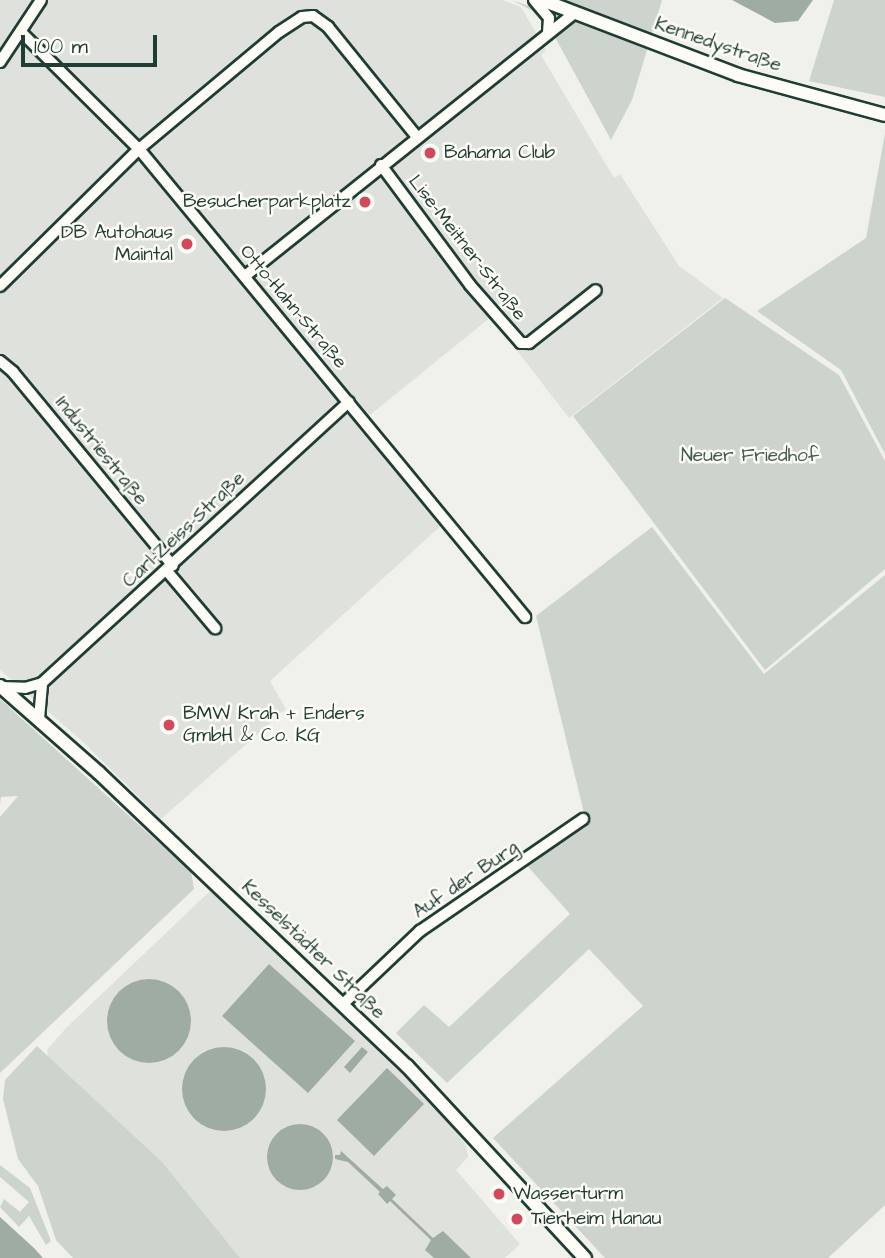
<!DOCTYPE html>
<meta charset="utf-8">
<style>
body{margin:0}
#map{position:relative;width:885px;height:1258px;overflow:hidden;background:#f0f1eb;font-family:"Architects Daughter",sans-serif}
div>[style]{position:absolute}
.built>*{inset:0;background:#dfe2dc}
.green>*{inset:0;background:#cdd3cd}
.water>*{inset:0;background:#9faca4}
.round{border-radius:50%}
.roads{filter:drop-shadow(2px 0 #1f3d34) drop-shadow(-2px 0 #1f3d34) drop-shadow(0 2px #1f3d34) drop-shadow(0 -2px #1f3d34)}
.minor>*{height:10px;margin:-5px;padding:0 5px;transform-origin:5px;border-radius:5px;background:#fdfcf7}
.major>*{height:12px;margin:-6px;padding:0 6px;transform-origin:6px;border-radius:6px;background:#fdfcf7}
.dots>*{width:19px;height:19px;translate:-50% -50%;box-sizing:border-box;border:4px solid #fdfcf7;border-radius:50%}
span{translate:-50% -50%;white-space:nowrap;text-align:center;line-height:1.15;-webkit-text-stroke:5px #fdfcf7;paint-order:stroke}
.street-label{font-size:19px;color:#1f3d34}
.poi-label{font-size:19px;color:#1f3d34}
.left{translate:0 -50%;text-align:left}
.right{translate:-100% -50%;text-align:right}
.park-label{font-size:19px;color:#425b53}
.scale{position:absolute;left:21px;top:35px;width:136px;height:32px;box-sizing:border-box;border:4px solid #1f3d34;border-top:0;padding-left:9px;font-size:21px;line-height:24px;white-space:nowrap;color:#1f3d34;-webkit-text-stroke:5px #fdfcf7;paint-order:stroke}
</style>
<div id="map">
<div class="built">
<div style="clip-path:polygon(0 0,502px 0,521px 7px,546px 50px,541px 55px,614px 178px,620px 174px,679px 266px,723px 298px,569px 418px,491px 317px,360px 423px,444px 523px,270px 681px,286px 709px,161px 819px,82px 741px,0 670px)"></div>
<div style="clip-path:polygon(210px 891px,429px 1100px,453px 1127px,466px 1146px,468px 1157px,456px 1170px,520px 1244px,505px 1258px,240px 1258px,48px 1057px,47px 1050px,66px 1028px)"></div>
</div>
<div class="green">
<div style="clip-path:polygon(512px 0,534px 8px,534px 0,662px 0,632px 100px,611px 140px,544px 17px)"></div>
<div style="clip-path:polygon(834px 0,885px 0,885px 97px,809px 81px)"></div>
<div style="clip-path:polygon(885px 133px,885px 454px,841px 370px,757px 311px,866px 238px)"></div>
<div style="clip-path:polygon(725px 298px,839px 375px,885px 461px,885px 569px,765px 670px,573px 416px)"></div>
<div style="clip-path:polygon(652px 527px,764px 674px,885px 575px,885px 1205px,828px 1258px,605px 1258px,493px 1138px,643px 1006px,589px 949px,447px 1083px,396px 1033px,424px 1005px,449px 1027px,570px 914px,524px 862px,585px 817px,536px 616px)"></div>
<div style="clip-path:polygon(0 699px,191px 872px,194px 889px,0 1073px,0 817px,18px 796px,1px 797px,0 804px)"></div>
<div style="clip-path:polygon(37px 1046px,162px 1162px,240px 1258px,73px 1258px,56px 1240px,38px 1186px,18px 1159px,3px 1099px,5px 1080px)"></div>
<div style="clip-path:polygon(0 1165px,30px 1188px,51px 1241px,46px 1245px,29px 1216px,19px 1227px,0 1207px,4px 1199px,20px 1212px,29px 1202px,0 1177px)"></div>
</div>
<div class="water">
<div style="clip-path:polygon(732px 0,813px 0,798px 21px,775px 23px)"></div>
<div style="clip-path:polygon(269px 964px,355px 1041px,308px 1093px,222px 1016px)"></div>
<div class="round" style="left:107px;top:979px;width:84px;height:84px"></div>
<div style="clip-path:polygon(362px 1047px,368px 1052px,350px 1073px,344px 1067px)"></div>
<div class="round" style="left:182px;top:1047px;width:84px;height:84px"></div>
<div style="clip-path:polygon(387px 1068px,424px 1104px,374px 1156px,337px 1120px)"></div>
<div class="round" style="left:267px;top:1124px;width:66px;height:66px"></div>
<div style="clip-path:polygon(341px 1151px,383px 1189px,387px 1186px,396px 1195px,392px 1199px,433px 1238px,443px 1231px,471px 1258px,434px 1258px,425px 1250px,431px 1240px,390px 1201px,387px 1204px,378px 1194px,380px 1192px,348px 1162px,335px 1159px,335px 1155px,340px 1155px)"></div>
<div style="clip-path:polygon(0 1217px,34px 1248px,43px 1258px,0 1258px)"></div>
</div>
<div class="roads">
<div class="minor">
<div style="left:534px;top:0;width:23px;rotate:50deg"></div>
<div style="left:549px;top:18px;width:15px;rotate:94deg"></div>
<div style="left:21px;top:32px;width:166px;rotate:44.8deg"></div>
<div style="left:139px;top:149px;width:607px;rotate:50.48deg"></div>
<div style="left:0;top:62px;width:74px;rotate:-56.5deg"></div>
<div style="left:381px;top:165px;width:149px;rotate:53.4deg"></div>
<div style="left:470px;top:285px;width:77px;rotate:48.7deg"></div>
<div style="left:521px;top:343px;width:8px"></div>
<div style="left:529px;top:343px;width:85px;rotate:-38.3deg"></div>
<div style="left:245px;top:276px;width:422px;rotate:-38.6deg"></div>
<div style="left:0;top:286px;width:195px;rotate:-44.6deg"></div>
<div style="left:139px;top:149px;width:182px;rotate:-39.9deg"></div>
<div style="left:279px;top:32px;width:27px;rotate:-33deg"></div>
<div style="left:302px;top:17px;width:11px;rotate:-5deg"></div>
<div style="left:313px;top:16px;width:19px;rotate:36deg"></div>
<div style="left:328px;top:27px;width:141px;rotate:51deg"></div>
<div style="left:0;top:361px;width:17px;rotate:40deg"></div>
<div style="left:13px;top:372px;width:251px;rotate:50.5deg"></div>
<div style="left:167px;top:571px;width:75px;rotate:49.9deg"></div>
<div style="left:1px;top:687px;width:24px;rotate:2deg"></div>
<div style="left:25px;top:688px;width:18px;rotate:-16deg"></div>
<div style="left:42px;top:683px;width:416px;rotate:-42.5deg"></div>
<div style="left:39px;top:719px;width:36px;rotate:-85deg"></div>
<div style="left:342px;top:1005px;width:108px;rotate:-43.5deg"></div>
<div style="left:420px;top:931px;width:198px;rotate:-34.5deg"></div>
</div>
<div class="major">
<div style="left:542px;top:0;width:210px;rotate:20.9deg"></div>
<div style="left:738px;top:75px;width:152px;rotate:15.2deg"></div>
<div style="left:0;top:686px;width:132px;rotate:41.3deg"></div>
<div style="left:99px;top:773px;width:425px;rotate:43.6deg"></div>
<div style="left:407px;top:1066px;width:262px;rotate:47.2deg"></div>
</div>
</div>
<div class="dots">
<div style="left:430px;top:153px;background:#d1495b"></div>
<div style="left:365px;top:202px;background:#d1495b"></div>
<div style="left:187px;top:244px;background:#d1495b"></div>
<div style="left:169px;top:725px;background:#d1495b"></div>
<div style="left:499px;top:1194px;background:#d1495b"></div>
<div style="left:517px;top:1219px;background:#d1495b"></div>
</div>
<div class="street-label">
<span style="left:718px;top:45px;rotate:19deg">Kennedystraße</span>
<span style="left:467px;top:248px;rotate:52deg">Lise-Meitner-Straße</span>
<span style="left:293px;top:307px;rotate:50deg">Otto-Hahn-Straße</span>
<span style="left:101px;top:451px;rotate:51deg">Industriestraße</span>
<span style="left:184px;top:530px;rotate:-43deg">Carl-Zeiss-Straße</span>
<span style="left:466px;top:880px;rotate:-34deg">Auf der Burg</span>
<span style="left:313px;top:950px;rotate:44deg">Kesselstädter Straße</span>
</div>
<div class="poi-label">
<span class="left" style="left:444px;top:153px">Bahama Club</span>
<span class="right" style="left:351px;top:202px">Besucherparkplatz</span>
<span class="right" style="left:173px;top:244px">DB Autohaus<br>Maintal</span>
<span class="left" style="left:183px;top:725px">BMW Krah + Enders<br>GmbH &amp; Co. KG</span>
<span class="left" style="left:513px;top:1194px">Wasserturm</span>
<span class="left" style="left:531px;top:1219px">Tierheim Hanau</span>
</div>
<div class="park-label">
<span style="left:750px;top:456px">Neuer Friedhof</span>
</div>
<div class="scale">100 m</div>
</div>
